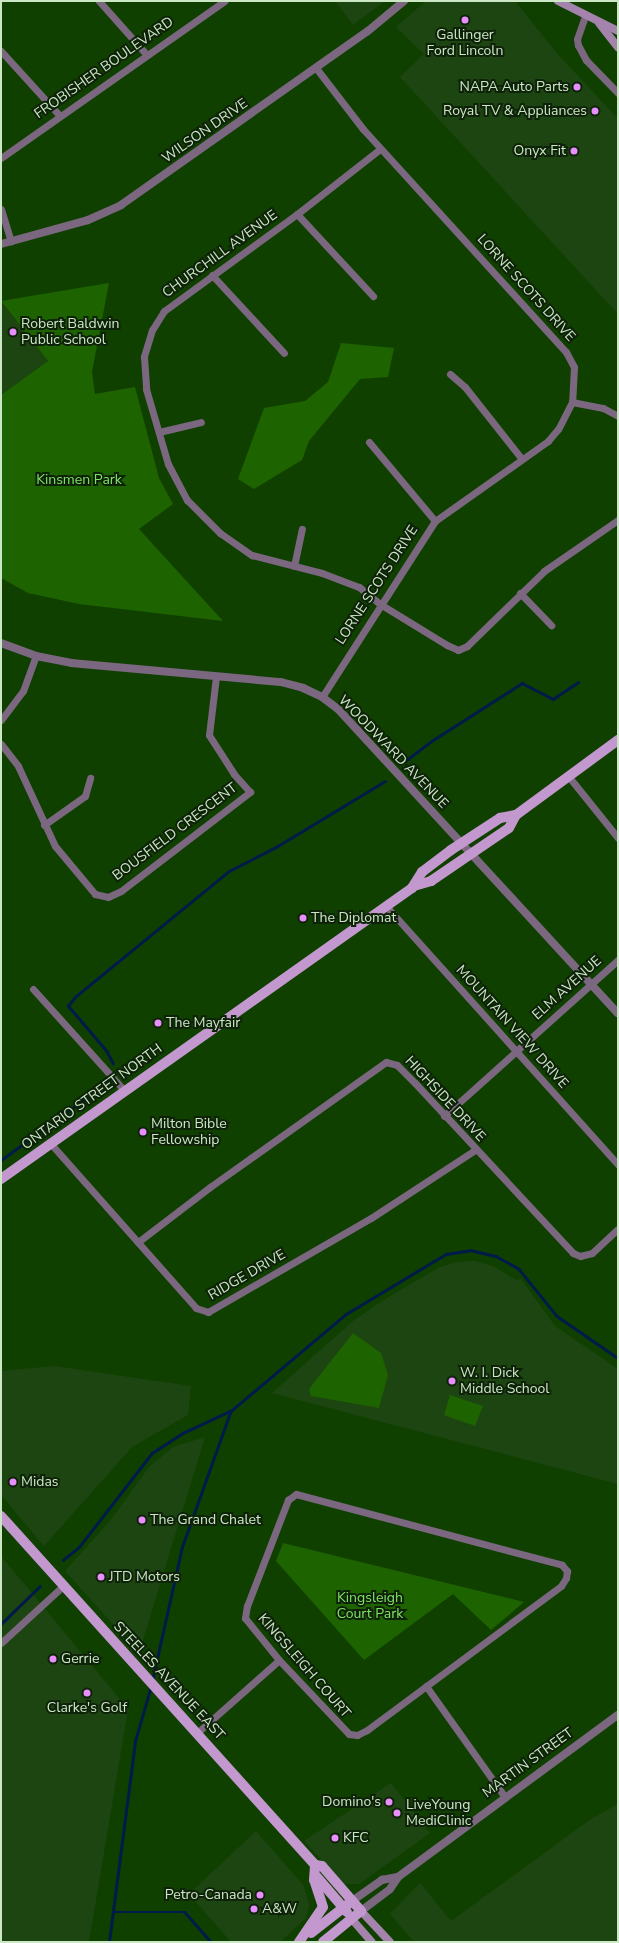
<!DOCTYPE html>
<style>
body{margin:0}
#map{position:relative;width:619px;height:1943px;overflow:hidden;background:#104000;font-family:"Nunito Sans",sans-serif}
div>[style]{position:absolute}
.built>*{inset:0;background:#1d4511}
.green>*{inset:0;background:#1d6300}
.stream>*{height:2.5px;margin:-1.25px;padding:0 1.25px;transform-origin:1.25px;border-radius:1.25px;background:#001b49}
.minor>*{height:7px;margin:-3.5px;padding:0 3.5px;transform-origin:3.5px;border-radius:3.5px;background:#7c6781}
.tertiary>*{height:8px;margin:-4px;padding:0 4px;transform-origin:4px;border-radius:4px;background:#7c6781}
.secondary>*{height:8px;margin:-4px;padding:0 4px;transform-origin:4px;border-radius:4px;background:#a483ac}
.primary>*{height:10px;margin:-5px;padding:0 5px;transform-origin:5px;border-radius:5px;background:#c398ce}
.dots>*{width:11px;height:11px;translate:-50% -50%;box-sizing:border-box;border:2px solid #0e2209;border-radius:50%}
span{translate:-50% -50%;white-space:nowrap;text-align:center;line-height:1.15;-webkit-text-stroke:4px #0e2209;paint-order:stroke}
.poi-label{font-size:14px;color:#cce7c6}
.right{translate:-100% -50%;text-align:right}
.left{translate:0 -50%;text-align:left}
.street-label{font-size:14px;color:#cce7c6}
.park-label{font-size:14px;color:#81e267}
.frame{position:absolute;inset:0;border:2px solid #cce7c6;pointer-events:none}
</style>
<div id="map">
<div class="built">
<div style="clip-path:polygon(335px 1px,385px 1px,353px 25px)"></div>
<div style="clip-path:polygon(426px 1px,515px 1px,555px 51px,618px 119px,618px 314px,400px 77px,424px 54px,396px 27px)"></div>
<div style="clip-path:polygon(1px 302px,48px 361px,1px 395px)"></div>
<div style="clip-path:polygon(475px 1261px,493px 1266px,516px 1280px,521px 1279px,555px 1326px,618px 1369px,618px 1484px,272px 1393px,353px 1321px,382px 1301px,438px 1268px,456px 1262px)"></div>
<div style="clip-path:polygon(54px 1366px,191px 1386px,188px 1415px,132px 1447px,44px 1546px,1px 1495px,1px 1371px)"></div>
<div style="clip-path:polygon(205px 1437px,139px 1653px,65px 1571px,110px 1521px,149px 1467px,173px 1447px)"></div>
<div style="clip-path:polygon(1px 1556px,128px 1709px,89px 1942px,1px 1942px)"></div>
<div style="clip-path:polygon(391px 1783px,430px 1833px,359px 1884px,344px 1884px,304px 1841px)"></div>
<div style="clip-path:polygon(618px 1804px,618px 1942px,414px 1942px,390px 1914px,420px 1883px,451px 1921px,591px 1819px)"></div>
<div style="clip-path:polygon(256px 1831px,304px 1886px,309px 1905px,306px 1918px,280px 1942px,231px 1942px,189px 1894px)"></div>
</div>
<div class="green">
<div style="clip-path:polygon(109px 283px,92px 372px,95px 394px,135px 387px,159px 478px,173px 504px,139px 529px,223px 621px,79px 604px,28px 593px,1px 578px,1px 395px,48px 361px,1px 301px)"></div>
<div style="clip-path:polygon(341px 343px,394px 348px,388px 377px,360px 379px,309px 441px,302px 460px,254px 489px,238px 479px,264px 408px,305px 401px,328px 382px)"></div>
<div style="clip-path:polygon(353px 1333px,381px 1353px,388px 1375px,379px 1408px,311px 1396px,309px 1389px)"></div>
<div style="clip-path:polygon(450px 1395px,483px 1406px,475px 1426px,444px 1415px)"></div>
<div style="clip-path:polygon(283px 1543px,524px 1602px,491px 1630px,453px 1594px,364px 1660px,276px 1561px)"></div>
</div>
<div class="stream">
<div style="left:405px;top:761px;width:35px;rotate:-37deg"></div>
<div style="left:433px;top:740px;width:106px;rotate:-32.6deg"></div>
<div style="left:522px;top:683px;width:35px;rotate:27deg"></div>
<div style="left:553px;top:699px;width:30px;rotate:-34deg"></div>
<div style="left:113px;top:1064px;width:13px;rotate:-117deg"></div>
<div style="left:107px;top:1052px;width:60px;rotate:-130.3deg"></div>
<div style="left:68px;top:1006px;width:11px;rotate:-52deg"></div>
<div style="left:75px;top:997px;width:199px;rotate:-39.3deg"></div>
<div style="left:229px;top:871px;width:53px;rotate:-27.1deg"></div>
<div style="left:276px;top:847px;width:127px;rotate:-31.2deg"></div>
<div style="left:1px;top:1160px;width:117px;rotate:-36deg"></div>
<div style="left:63px;top:1560px;width:21px;rotate:-39deg"></div>
<div style="left:79px;top:1547px;width:119px;rotate:-52.2deg"></div>
<div style="left:152px;top:1453px;width:37px;rotate:-33deg"></div>
<div style="left:183px;top:1433px;width:54px;rotate:-25.1deg"></div>
<div style="left:232px;top:1410px;width:149px;rotate:-40.1deg"></div>
<div style="left:346px;top:1314px;width:117px;rotate:-31deg"></div>
<div style="left:446px;top:1254px;width:24px;rotate:-9deg"></div>
<div style="left:470px;top:1250px;width:27px;rotate:13deg"></div>
<div style="left:496px;top:1256px;width:26px;rotate:29deg"></div>
<div style="left:519px;top:1269px;width:60px;rotate:51deg"></div>
<div style="left:557px;top:1316px;width:74px;rotate:34.5deg"></div>
<div style="left:1px;top:1624px;width:54px;rotate:-44.3deg"></div>
<div style="left:152px;top:1681px;width:137px;rotate:-77.4deg"></div>
<div style="left:182px;top:1547px;width:145px;rotate:-70.3deg"></div>
<div style="left:113px;top:1912px;width:72px"></div>
<div style="left:185px;top:1912px;width:40px;rotate:49deg"></div>
<div style="left:109px;top:1942px;width:203px;rotate:-82.6deg"></div>
<div style="left:135px;top:1741px;width:57px;rotate:-73.8deg"></div>
</div>
<div class="minor">
<div style="left:99px;top:1px;width:71px;rotate:48.4deg"></div>
<div style="left:585px;top:16px;width:24px;rotate:109deg"></div>
<div style="left:577px;top:39px;width:6px;rotate:81deg"></div>
<div style="left:578px;top:45px;width:17px;rotate:62deg"></div>
<div style="left:586px;top:60px;width:46px;rotate:45.9deg"></div>
<div style="left:1px;top:51px;width:86px;rotate:47.8deg"></div>
<div style="left:316px;top:68px;width:77px;rotate:52.4deg"></div>
<div style="left:363px;top:129px;width:302px;rotate:47.7deg"></div>
<div style="left:566px;top:352px;width:17px;rotate:62deg"></div>
<div style="left:574px;top:367px;width:35px;rotate:93deg"></div>
<div style="left:572px;top:402px;width:30px;rotate:117deg"></div>
<div style="left:558px;top:429px;width:16px;rotate:130deg"></div>
<div style="left:548px;top:441px;width:138px;rotate:144.7deg"></div>
<div style="left:435px;top:521px;width:209px;rotate:122.7deg"></div>
<div style="left:380px;top:149px;width:105px;rotate:141.9deg"></div>
<div style="left:297px;top:214px;width:165px;rotate:143.9deg"></div>
<div style="left:164px;top:311px;width:22px;rotate:122deg"></div>
<div style="left:152px;top:330px;width:28px;rotate:107deg"></div>
<div style="left:144px;top:357px;width:32px;rotate:86deg"></div>
<div style="left:146px;top:389px;width:78px;rotate:73.7deg"></div>
<div style="left:168px;top:464px;width:41px;rotate:62.2deg"></div>
<div style="left:187px;top:500px;width:47px;rotate:45deg"></div>
<div style="left:220px;top:533px;width:39px;rotate:35deg"></div>
<div style="left:252px;top:555px;width:72px;rotate:14.4deg"></div>
<div style="left:322px;top:573px;width:40px;rotate:21deg"></div>
<div style="left:359px;top:587px;width:27px;rotate:39deg"></div>
<div style="left:380px;top:604px;width:79px;rotate:31.5deg"></div>
<div style="left:447px;top:645px;width:12px;rotate:24deg"></div>
<div style="left:458px;top:650px;width:10px;rotate:-24deg"></div>
<div style="left:467px;top:646px;width:107px;rotate:-44.2deg"></div>
<div style="left:544px;top:571px;width:90px;rotate:-34.6deg"></div>
<div style="left:1px;top:158px;width:273px;rotate:-35.1deg"></div>
<div style="left:1px;top:209px;width:34px;rotate:73deg"></div>
<div style="left:297px;top:214px;width:112px;rotate:47.2deg"></div>
<div style="left:212px;top:275px;width:106px;rotate:47.3deg"></div>
<div style="left:450px;top:374px;width:20px;rotate:41deg"></div>
<div style="left:465px;top:387px;width:90px;rotate:51.7deg"></div>
<div style="left:572px;top:402px;width:32px;rotate:11deg"></div>
<div style="left:603px;top:408px;width:17px;rotate:28deg"></div>
<div style="left:159px;top:432px;width:43px;rotate:-13.4deg"></div>
<div style="left:369px;top:442px;width:103px;rotate:50.1deg"></div>
<div style="left:294px;top:566px;width:38px;rotate:-78deg"></div>
<div style="left:520px;top:593px;width:45px;rotate:45.9deg"></div>
<div style="left:1px;top:720px;width:36px;rotate:-53deg"></div>
<div style="left:23px;top:691px;width:37px;rotate:-70deg"></div>
<div style="left:1px;top:744px;width:28px;rotate:52deg"></div>
<div style="left:18px;top:766px;width:88px;rotate:65.2deg"></div>
<div style="left:55px;top:846px;width:62px;rotate:50.2deg"></div>
<div style="left:95px;top:894px;width:13px;rotate:13deg"></div>
<div style="left:108px;top:897px;width:14px;rotate:-25deg"></div>
<div style="left:121px;top:891px;width:163px;rotate:-37.5deg"></div>
<div style="left:250px;top:792px;width:24px;rotate:-132deg"></div>
<div style="left:234px;top:774px;width:46px;rotate:-122.7deg"></div>
<div style="left:209px;top:735px;width:59px;rotate:-83.2deg"></div>
<div style="left:569px;top:777px;width:78px;rotate:51.2deg"></div>
<div style="left:44px;top:825px;width:50px;rotate:-35.3deg"></div>
<div style="left:85px;top:796px;width:19px;rotate:-74deg"></div>
<div style="left:386px;top:906px;width:348px;rotate:48.1deg"></div>
<div style="left:33px;top:989px;width:137px;rotate:48deg"></div>
<div style="left:444px;top:1116px;width:234px;rotate:-41.9deg"></div>
<div style="left:51px;top:1144px;width:219px;rotate:48.5deg"></div>
<div style="left:196px;top:1308px;width:13px;rotate:18deg"></div>
<div style="left:208px;top:1312px;width:188px;rotate:-30deg"></div>
<div style="left:371px;top:1218px;width:124px;rotate:-33.2deg"></div>
<div style="left:138px;top:1242px;width:91px;rotate:-37.4deg"></div>
<div style="left:210px;top:1187px;width:216px;rotate:-35.4deg"></div>
<div style="left:386px;top:1062px;width:11px;rotate:15deg"></div>
<div style="left:397px;top:1065px;width:25px;rotate:45deg"></div>
<div style="left:415px;top:1083px;width:232px;rotate:47.1deg"></div>
<div style="left:573px;top:1253px;width:8px;rotate:23deg"></div>
<div style="left:580px;top:1256px;width:12px;rotate:-14deg"></div>
<div style="left:592px;top:1253px;width:35px;rotate:-43deg"></div>
<div style="left:296px;top:1494px;width:275px;rotate:14.9deg"></div>
<div style="left:562px;top:1565px;width:8px;rotate:50deg"></div>
<div style="left:567px;top:1571px;width:7px;rotate:98deg"></div>
<div style="left:566px;top:1578px;width:9px;rotate:122deg"></div>
<div style="left:561px;top:1586px;width:242px;rotate:143.4deg"></div>
<div style="left:367px;top:1730px;width:11px;rotate:153deg"></div>
<div style="left:357px;top:1735px;width:8px;rotate:-173deg"></div>
<div style="left:349px;top:1734px;width:102px;rotate:-133.4deg"></div>
<div style="left:279px;top:1660px;width:54px;rotate:-129deg"></div>
<div style="left:245px;top:1618px;width:12px;rotate:-81deg"></div>
<div style="left:247px;top:1606px;width:114px;rotate:-68.9deg"></div>
<div style="left:288px;top:1500px;width:10px;rotate:-37deg"></div>
<div style="left:1px;top:1643px;width:84px;rotate:-42.6deg"></div>
<div style="left:426px;top:1686px;width:136px;rotate:54.6deg"></div>
<div style="left:198px;top:1732px;width:108px;rotate:-41.6deg"></div>
</div>
<div class="tertiary">
<div style="left:1px;top:244px;width:90px;rotate:-15.4deg"></div>
<div style="left:88px;top:220px;width:36px;rotate:-24deg"></div>
<div style="left:121px;top:205px;width:302px;rotate:-35.2deg"></div>
<div style="left:368px;top:31px;width:47px;rotate:-39.8deg"></div>
<div style="left:1px;top:643px;width:37px;rotate:20deg"></div>
<div style="left:36px;top:656px;width:36px;rotate:11deg"></div>
<div style="left:71px;top:663px;width:211px;rotate:5.2deg"></div>
<div style="left:281px;top:682px;width:23px;rotate:15deg"></div>
<div style="left:303px;top:688px;width:21px;rotate:25deg"></div>
<div style="left:322px;top:697px;width:20px;rotate:37deg"></div>
<div style="left:338px;top:709px;width:413px;rotate:47.4deg"></div>
<div style="left:352px;top:1901px;width:37px;rotate:-35deg"></div>
<div style="left:382px;top:1880px;width:16px;rotate:-11deg"></div>
<div style="left:361px;top:1911px;width:36px;rotate:-37deg"></div>
<div style="left:390px;top:1889px;width:14px;rotate:-56deg"></div>
<div style="left:398px;top:1877px;width:273px;rotate:-36.4deg"></div>
</div>
<div class="secondary">
<div style="left:558px;top:1px;width:67px;rotate:26.6deg"></div>
<div style="left:599px;top:23px;width:31px;rotate:52deg"></div>
<div style="left:361px;top:1911px;width:42px;rotate:46.9deg"></div>
<div style="left:350px;top:1917px;width:33px;rotate:49deg"></div>
</div>
<div class="primary">
<div style="left:414px;top:886px;width:18px;rotate:-16deg"></div>
<div style="left:431px;top:881px;width:94px;rotate:-34.2deg"></div>
<div style="left:509px;top:828px;width:15px;rotate:-62deg"></div>
<div style="left:1px;top:1179px;width:504px;rotate:-35.3deg"></div>
<div style="left:412px;top:888px;width:19px;rotate:-58deg"></div>
<div style="left:422px;top:872px;width:36px;rotate:-37deg"></div>
<div style="left:451px;top:850px;width:59px;rotate:-33.1deg"></div>
<div style="left:500px;top:818px;width:16px;rotate:-11deg"></div>
<div style="left:516px;top:815px;width:127px;rotate:-36.3deg"></div>
<div style="left:1px;top:1516px;width:469px;rotate:48deg"></div>
<div style="left:315px;top:1865px;width:7px;rotate:8deg"></div>
<div style="left:322px;top:1866px;width:60px;rotate:49.1deg"></div>
<div style="left:361px;top:1911px;width:49px;rotate:140.8deg"></div>
<div style="left:317px;top:1877px;width:46px;rotate:49.4deg"></div>
<div style="left:311px;top:1933px;width:52px;rotate:-38deg"></div>
<div style="left:299px;top:1942px;width:42px;rotate:-55.6deg"></div>
<div style="left:323px;top:1907px;width:28px;rotate:-108deg"></div>
<div style="left:314px;top:1880px;width:15px;rotate:-86deg"></div>
</div>
<div class="dots">
<div style="left:465px;top:20px;background:#e88eff"></div>
<div style="left:577px;top:87px;background:#e88eff"></div>
<div style="left:595px;top:111px;background:#e88eff"></div>
<div style="left:574px;top:151px;background:#e88eff"></div>
<div style="left:13px;top:332px;background:#e88eff"></div>
<div style="left:303px;top:918px;background:#e88eff"></div>
<div style="left:158px;top:1023px;background:#e88eff"></div>
<div style="left:143px;top:1132px;background:#e88eff"></div>
<div style="left:452px;top:1381px;background:#e88eff"></div>
<div style="left:13px;top:1482px;background:#e88eff"></div>
<div style="left:142px;top:1520px;background:#e88eff"></div>
<div style="left:101px;top:1577px;background:#e88eff"></div>
<div style="left:53px;top:1659px;background:#e88eff"></div>
<div style="left:87px;top:1693px;background:#e88eff"></div>
<div style="left:389px;top:1802px;background:#e88eff"></div>
<div style="left:397px;top:1813px;background:#e88eff"></div>
<div style="left:335px;top:1838px;background:#e88eff"></div>
<div style="left:260px;top:1895px;background:#e88eff"></div>
<div style="left:254px;top:1909px;background:#e88eff"></div>
</div>
<div class="poi-label">
<span style="left:465px;top:43px">Gallinger<br>Ford Lincoln</span>
<span class="right" style="left:569px;top:87px">NAPA Auto Parts</span>
<span class="right" style="left:587px;top:111px">Royal TV &amp; Appliances</span>
<span class="right" style="left:566px;top:151px">Onyx Fit</span>
<span class="left" style="left:21px;top:332px">Robert Baldwin<br>Public School</span>
<span class="left" style="left:311px;top:918px">The Diplomat</span>
<span class="left" style="left:166px;top:1023px">The Mayfair</span>
<span class="left" style="left:151px;top:1132px">Milton Bible<br>Fellowship</span>
<span class="left" style="left:460px;top:1381px">W. I. Dick<br>Middle School</span>
<span class="left" style="left:21px;top:1482px">Midas</span>
<span class="left" style="left:150px;top:1520px">The Grand Chalet</span>
<span class="left" style="left:109px;top:1577px">JTD Motors</span>
<span class="left" style="left:61px;top:1659px">Gerrie</span>
<span style="left:87px;top:1708px">Clarke's Golf</span>
<span class="right" style="left:381px;top:1802px">Domino's</span>
<span class="left" style="left:406px;top:1813px">LiveYoung<br>MediClinic</span>
<span class="left" style="left:343px;top:1838px">KFC</span>
<span class="right" style="left:252px;top:1895px">Petro-Canada</span>
<span class="left" style="left:262px;top:1909px">A&amp;W</span>
</div>
<div class="street-label">
<span style="left:104px;top:68px;rotate:-35deg">FROBISHER BOULEVARD</span>
<span style="left:205px;top:131px;rotate:-35deg">WILSON DRIVE</span>
<span style="left:220px;top:254px;rotate:-36deg">CHURCHILL AVENUE</span>
<span style="left:526px;top:288px;rotate:48deg">LORNE SCOTS DRIVE</span>
<span style="left:377px;top:585px;rotate:-57deg">LORNE SCOTS DRIVE</span>
<span style="left:393px;top:752px;rotate:46deg">WOODWARD AVENUE</span>
<span style="left:175px;top:832px;rotate:-37deg">BOUSFIELD CRESCENT</span>
<span style="left:567px;top:988px;rotate:-42deg">ELM AVENUE</span>
<span style="left:512px;top:1027px;rotate:48deg">MOUNTAIN VIEW DRIVE</span>
<span style="left:92px;top:1097px;rotate:-36deg">ONTARIO STREET NORTH</span>
<span style="left:445px;top:1099px;rotate:47deg">HIGHSIDE DRIVE</span>
<span style="left:247px;top:1275px;rotate:-30deg">RIDGE DRIVE</span>
<span style="left:304px;top:1666px;rotate:49deg">KINGSLEIGH COURT</span>
<span style="left:169px;top:1681px;rotate:47deg">STEELES AVENUE EAST</span>
<span style="left:528px;top:1763px;rotate:-36deg">MARTIN STREET</span>
</div>
<div class="park-label">
<span style="left:79px;top:480px">Kinsmen Park</span>
<span style="left:370px;top:1606px">Kingsleigh<br>Court Park</span>
</div>
<div class="frame"></div>
</div>
